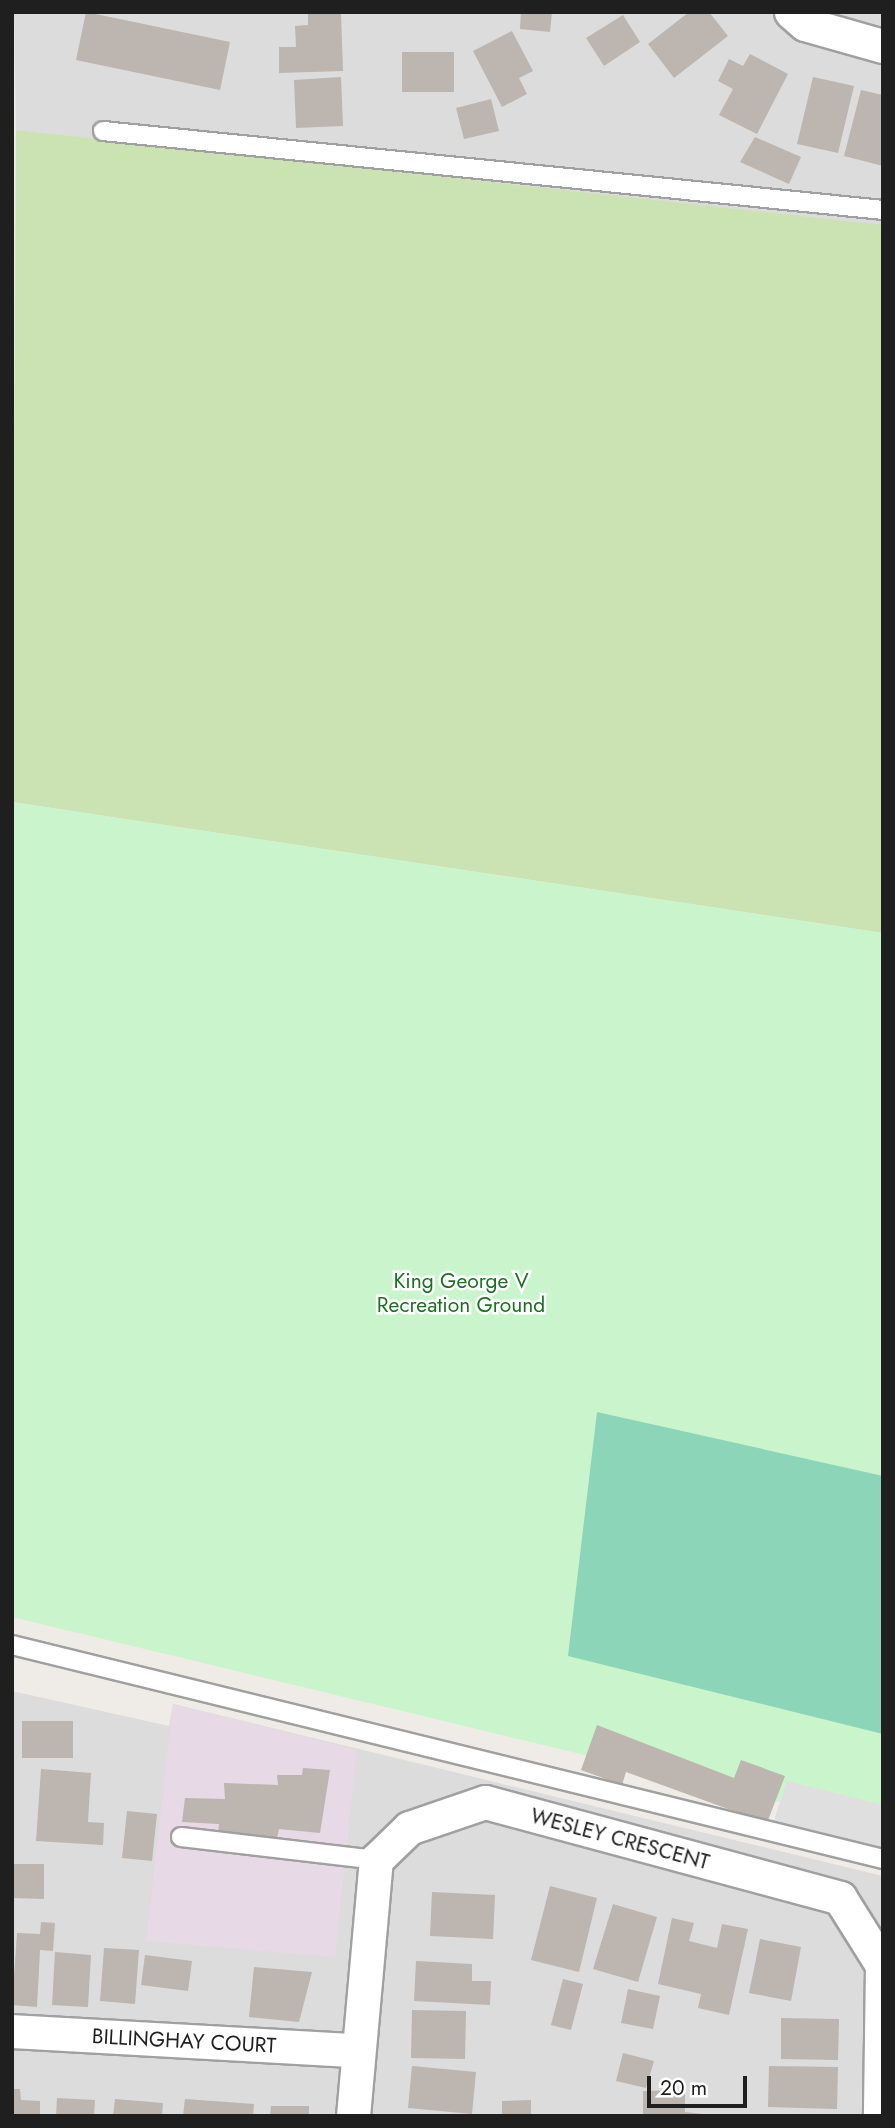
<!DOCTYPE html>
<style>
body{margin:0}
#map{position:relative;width:895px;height:2128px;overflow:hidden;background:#efece7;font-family:Jost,sans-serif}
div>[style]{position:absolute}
.residential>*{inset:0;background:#dddcdc}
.industrial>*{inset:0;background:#e7d9e5}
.grass>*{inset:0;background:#cbe3b2}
.park>*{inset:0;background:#c9f4cc}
.pitch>*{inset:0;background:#8dd5b9}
.parking>*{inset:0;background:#dfdfdf}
.building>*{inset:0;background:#bcb5b0}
.roads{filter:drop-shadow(2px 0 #a0a0a0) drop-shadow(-2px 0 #a0a0a0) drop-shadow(0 2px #a0a0a0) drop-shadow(0 -2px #a0a0a0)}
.service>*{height:18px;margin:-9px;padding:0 9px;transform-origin:9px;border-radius:9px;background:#fff}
.minor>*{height:33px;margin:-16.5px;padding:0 16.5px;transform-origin:16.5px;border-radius:16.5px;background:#fff}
span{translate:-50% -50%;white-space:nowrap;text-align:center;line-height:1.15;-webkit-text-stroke:5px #fff;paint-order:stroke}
.park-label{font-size:21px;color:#18731f}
.street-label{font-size:21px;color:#1f1f1f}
.frame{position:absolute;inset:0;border:14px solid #1f1f1f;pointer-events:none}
.scale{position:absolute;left:647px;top:2076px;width:100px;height:32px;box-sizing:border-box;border:4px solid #1f1f1f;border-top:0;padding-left:9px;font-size:21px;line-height:24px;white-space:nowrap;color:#1f1f1f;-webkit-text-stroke:5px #fff;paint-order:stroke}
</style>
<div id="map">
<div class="residential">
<div style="clip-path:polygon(14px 12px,883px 12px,883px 231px,16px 130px)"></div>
<div style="clip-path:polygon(12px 1691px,169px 1726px,173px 1704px,883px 1876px,883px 2116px,12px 2116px)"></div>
</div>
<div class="industrial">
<div style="clip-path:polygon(173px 1704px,357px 1750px,335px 1957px,146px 1941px)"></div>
</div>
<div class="grass">
<div style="clip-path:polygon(16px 130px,883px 225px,883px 933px,12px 802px)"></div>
</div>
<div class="park">
<div style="clip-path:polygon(12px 802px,883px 933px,883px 1827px,12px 1617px)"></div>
</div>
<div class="pitch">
<div style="clip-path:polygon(597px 1412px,883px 1476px,883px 1734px,568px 1656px)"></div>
</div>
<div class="parking">
<div style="clip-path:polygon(787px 1781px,883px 1805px,883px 1859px,769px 1835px)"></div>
</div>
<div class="building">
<div style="clip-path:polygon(86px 12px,230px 42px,220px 90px,76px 60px)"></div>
<div style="clip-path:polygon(308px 12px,341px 12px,343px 71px,279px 73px,279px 47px,296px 47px,295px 26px,308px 25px)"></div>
<div style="clip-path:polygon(521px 12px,552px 12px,550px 32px,520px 29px)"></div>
<div style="clip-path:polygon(689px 12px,709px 12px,728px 36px,674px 78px,648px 44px)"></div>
<div style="clip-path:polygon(623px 15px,640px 42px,604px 66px,586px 38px)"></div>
<div style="clip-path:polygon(512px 31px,533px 71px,519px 78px,527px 94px,502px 107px,473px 51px)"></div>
<div style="clip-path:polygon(402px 52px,454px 52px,454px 92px,402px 92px)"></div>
<div style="clip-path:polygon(750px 54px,788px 74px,757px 134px,719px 115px,733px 89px,718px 81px,729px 59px,743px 66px)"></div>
<div style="clip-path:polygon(341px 77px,343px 126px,296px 128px,294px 80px)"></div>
<div style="clip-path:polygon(813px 77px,854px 86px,838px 153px,797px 144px)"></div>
<div style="clip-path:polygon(861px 90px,883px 95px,883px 166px,844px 156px)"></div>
<div style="clip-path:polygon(491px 99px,499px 131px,464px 139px,456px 108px)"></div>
<div style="clip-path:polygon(755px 137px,801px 157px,789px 184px,740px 162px)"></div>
<div style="clip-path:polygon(22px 1721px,73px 1721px,73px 1758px,22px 1758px)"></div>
<div style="clip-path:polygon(597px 1725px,734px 1778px,741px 1760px,785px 1776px,767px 1823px,626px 1772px,622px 1785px,581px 1770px)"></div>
<div style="clip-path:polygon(303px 1768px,330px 1770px,320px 1833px,279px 1829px,277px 1838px,218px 1834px,219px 1824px,182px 1822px,185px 1798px,225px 1799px,224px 1783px,278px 1785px,277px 1775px,302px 1775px)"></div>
<div style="clip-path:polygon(41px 1769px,91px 1773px,88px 1822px,104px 1823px,103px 1845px,36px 1841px)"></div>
<div style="clip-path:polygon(127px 1811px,157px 1814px,152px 1861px,122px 1858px)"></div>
<div style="clip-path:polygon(12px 1864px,44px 1864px,44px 1899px,12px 1898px)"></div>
<div style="clip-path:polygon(550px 1886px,597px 1898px,579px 1972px,531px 1960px)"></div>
<div style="clip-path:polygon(432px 1892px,495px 1895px,493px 1939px,430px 1936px)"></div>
<div style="clip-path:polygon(613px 1904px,657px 1917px,638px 1982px,593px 1969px)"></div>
<div style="clip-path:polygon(672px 1918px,694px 1923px,689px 1941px,717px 1948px,722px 1924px,748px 1929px,729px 2015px,698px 2008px,701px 1994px,658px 1984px)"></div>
<div style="clip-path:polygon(41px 1922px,55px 1923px,53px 1951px,40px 1950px,37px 2007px,12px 2005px,17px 1933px,40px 1934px)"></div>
<div style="clip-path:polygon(760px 1939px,801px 1947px,791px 2001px,749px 1993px)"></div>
<div style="clip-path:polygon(104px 1948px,139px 1950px,135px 2004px,100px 2001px)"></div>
<div style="clip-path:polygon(55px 1952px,91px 1955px,88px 2007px,52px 2005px)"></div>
<div style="clip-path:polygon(145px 1955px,192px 1961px,188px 1991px,141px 1985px)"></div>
<div style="clip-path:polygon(416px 1961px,472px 1964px,472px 1981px,491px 1981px,490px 2005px,414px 2001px)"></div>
<div style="clip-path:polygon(254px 1967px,312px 1972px,299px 2022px,249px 2017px)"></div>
<div style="clip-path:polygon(563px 1979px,583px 1984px,571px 2030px,551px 2025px)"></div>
<div style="clip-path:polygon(628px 1989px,660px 1996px,653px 2029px,621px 2023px)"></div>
<div style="clip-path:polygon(412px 2010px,466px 2011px,465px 2059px,411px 2058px)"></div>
<div style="clip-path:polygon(781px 2018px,839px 2019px,838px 2060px,781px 2059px)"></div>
<div style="clip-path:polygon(623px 2053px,654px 2061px,646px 2088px,616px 2081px)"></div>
<div style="clip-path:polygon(412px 2066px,476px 2072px,472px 2114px,408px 2108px)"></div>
<div style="clip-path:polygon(769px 2066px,838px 2067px,837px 2109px,768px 2107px)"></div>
<div style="clip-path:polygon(12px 2089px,20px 2089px,21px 2100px,40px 2101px,40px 2116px,12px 2116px)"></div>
<div style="clip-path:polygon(685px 2090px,685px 2112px,720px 2116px,643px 2116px,643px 2091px)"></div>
<div style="clip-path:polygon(57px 2098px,95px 2100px,94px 2116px,56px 2116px)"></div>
<div style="clip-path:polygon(115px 2099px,163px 2103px,162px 2116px,113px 2116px)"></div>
<div style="clip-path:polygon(185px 2099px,254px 2104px,253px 2116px,183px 2116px)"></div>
<div style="clip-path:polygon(531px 2100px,531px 2116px,502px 2116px,502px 2101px)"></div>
<div style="clip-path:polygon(271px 2106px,309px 2106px,309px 2116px,270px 2116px)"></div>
</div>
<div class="roads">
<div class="service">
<div style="left:103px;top:131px;width:784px;rotate:5.78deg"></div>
<div style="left:12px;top:1645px;width:897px;rotate:13.8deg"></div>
<div style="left:181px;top:1837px;width:196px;rotate:6.7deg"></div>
</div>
<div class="minor">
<div style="left:791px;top:12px;width:18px;rotate:41deg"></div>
<div style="left:805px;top:24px;width:81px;rotate:15.8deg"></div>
<div style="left:12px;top:2031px;width:345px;rotate:3.2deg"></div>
<div style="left:353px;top:2116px;width:257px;rotate:-84.9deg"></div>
<div style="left:376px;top:1860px;width:46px;rotate:-44.1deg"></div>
<div style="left:409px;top:1828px;width:80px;rotate:-18.9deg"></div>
<div style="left:485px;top:1802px;width:368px;rotate:15.1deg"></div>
<div style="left:840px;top:1898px;width:79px;rotate:57.9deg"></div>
<div style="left:882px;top:1965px;width:151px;rotate:90.8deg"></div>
</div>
</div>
<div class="park-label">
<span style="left:461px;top:1293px">King George V<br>Recreation Ground</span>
</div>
<div class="street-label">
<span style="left:620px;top:1839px;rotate:15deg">WESLEY CRESCENT</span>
<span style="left:184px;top:2041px;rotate:3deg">BILLINGHAY COURT</span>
</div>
<div class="frame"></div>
<div class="scale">20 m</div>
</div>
